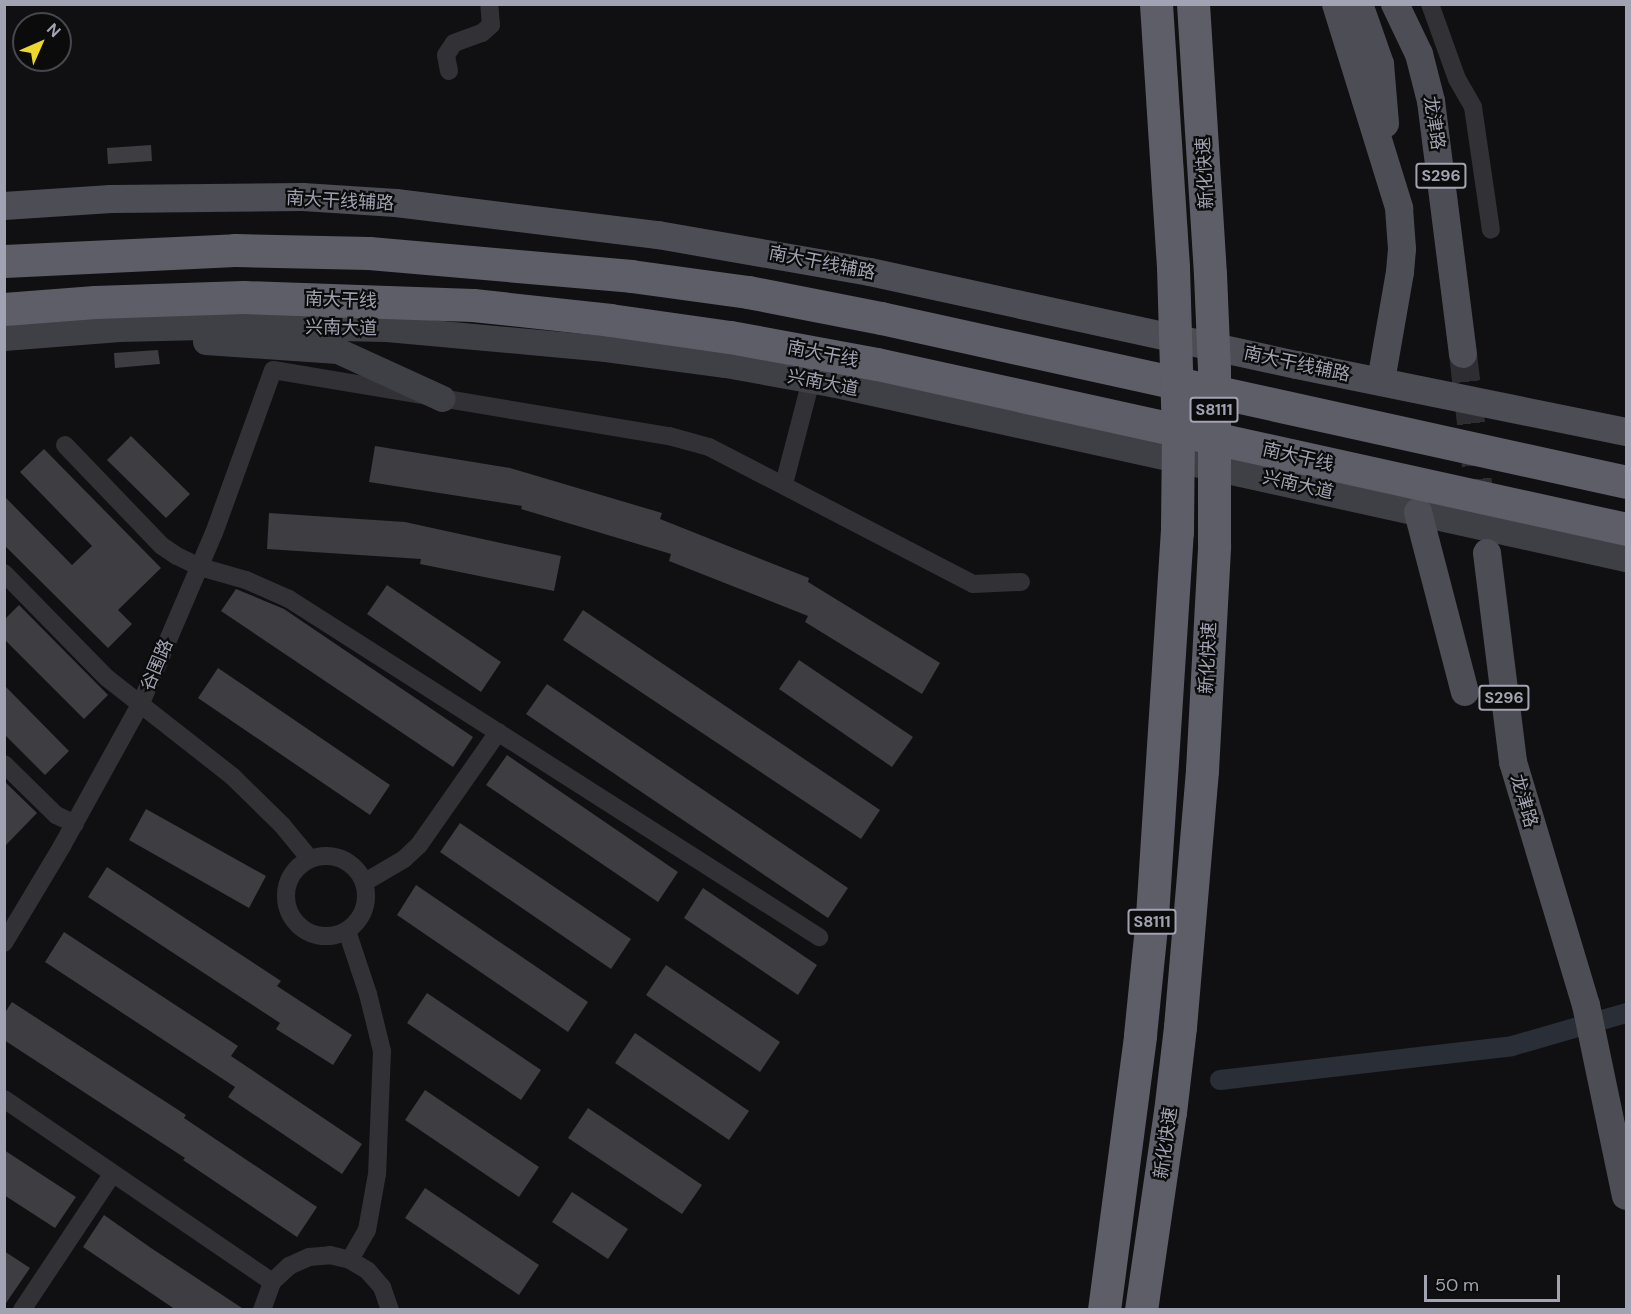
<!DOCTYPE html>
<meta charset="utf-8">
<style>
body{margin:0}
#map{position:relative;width:1631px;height:1314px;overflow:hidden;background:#101012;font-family:"DM Sans","Noto Sans SC",sans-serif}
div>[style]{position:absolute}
.canal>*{height:20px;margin:-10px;padding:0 10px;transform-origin:10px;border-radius:10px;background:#292e37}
.building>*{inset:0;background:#3d3d42}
.primary-tunnel>*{height:28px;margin-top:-14px;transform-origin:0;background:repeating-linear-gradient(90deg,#2d2d32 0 28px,transparent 0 42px)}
.street>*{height:18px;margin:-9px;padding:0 9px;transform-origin:9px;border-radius:9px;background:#323136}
.street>.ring{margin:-9px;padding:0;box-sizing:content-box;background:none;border:18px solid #323136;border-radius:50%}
.secondary>*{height:26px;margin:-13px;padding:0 13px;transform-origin:13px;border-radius:13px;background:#3f3f46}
.primary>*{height:28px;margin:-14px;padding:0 14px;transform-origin:14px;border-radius:14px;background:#4d4d55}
.highway>*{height:33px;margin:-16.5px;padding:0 16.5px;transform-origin:16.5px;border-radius:16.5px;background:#5d5e67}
.highway-bridge>*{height:33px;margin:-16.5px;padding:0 16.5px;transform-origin:16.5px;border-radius:16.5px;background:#5d5e67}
span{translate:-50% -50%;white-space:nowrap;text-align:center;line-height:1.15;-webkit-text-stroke:4.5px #0b0b0c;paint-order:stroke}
.shield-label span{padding:2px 4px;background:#0b0b0c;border:2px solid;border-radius:4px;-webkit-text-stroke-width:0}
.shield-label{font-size:16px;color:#a2a3b2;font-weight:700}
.street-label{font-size:18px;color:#a2a3b2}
.frame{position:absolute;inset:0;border:6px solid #a2a3b2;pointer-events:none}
.north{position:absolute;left:12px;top:12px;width:60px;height:60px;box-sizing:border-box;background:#0b0b0c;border:2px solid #47484e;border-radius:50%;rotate:45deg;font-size:16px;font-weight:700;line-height:24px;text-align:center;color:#a2a3b2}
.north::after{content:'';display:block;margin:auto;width:21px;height:27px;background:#eed72c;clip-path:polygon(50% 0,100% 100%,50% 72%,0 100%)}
.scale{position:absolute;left:1424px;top:1275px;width:136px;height:27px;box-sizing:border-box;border:3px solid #a2a3b2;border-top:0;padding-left:8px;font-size:18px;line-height:21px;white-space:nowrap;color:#a2a3b2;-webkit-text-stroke:4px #0b0b0c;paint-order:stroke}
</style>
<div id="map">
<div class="canal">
<div style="left:1220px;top:1080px;width:294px;rotate:-6.6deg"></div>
<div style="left:1512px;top:1046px;width:119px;rotate:-16.1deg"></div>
</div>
<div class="building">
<div style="clip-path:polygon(151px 145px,152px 161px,108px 164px,107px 148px)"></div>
<div style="clip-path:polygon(158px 350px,160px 364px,115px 368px,114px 353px)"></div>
<div style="clip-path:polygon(131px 436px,190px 494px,166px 518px,107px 460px)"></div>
<div style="clip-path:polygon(375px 446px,510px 468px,662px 513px,660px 519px,809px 578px,808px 582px,940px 663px,922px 694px,805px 622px,808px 616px,669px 561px,671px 554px,521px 509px,522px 506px,369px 482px)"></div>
<div style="clip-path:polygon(44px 449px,161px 568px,118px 610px,132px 624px,108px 648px,4px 545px,4px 496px,72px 565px,92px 546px,20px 472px)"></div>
<div style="clip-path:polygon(269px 513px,405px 522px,561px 556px,554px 591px,420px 564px,421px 559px,267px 549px)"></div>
<div style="clip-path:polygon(387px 585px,501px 662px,481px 692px,367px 614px)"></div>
<div style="clip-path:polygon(236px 589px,284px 609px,473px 737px,453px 767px,221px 611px)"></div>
<div style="clip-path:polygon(19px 605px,108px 695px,84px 719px,4px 639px,4px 620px)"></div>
<div style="clip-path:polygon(583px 610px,880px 810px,861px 839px,563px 640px)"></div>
<div style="clip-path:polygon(799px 660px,913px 737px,892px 767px,779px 689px)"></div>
<div style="clip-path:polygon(218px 668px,390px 785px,370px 815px,198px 698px)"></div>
<div style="clip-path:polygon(547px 684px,848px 888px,828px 918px,526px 714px)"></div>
<div style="clip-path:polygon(4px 685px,69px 751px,45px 775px,4px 734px)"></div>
<div style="clip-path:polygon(507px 755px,678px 872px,658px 902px,486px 785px)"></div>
<div style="clip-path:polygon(4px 781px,37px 813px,4px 847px)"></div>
<div style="clip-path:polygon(146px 809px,266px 876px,249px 908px,129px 840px)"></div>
<div style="clip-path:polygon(460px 823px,631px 939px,611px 969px,440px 852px)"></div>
<div style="clip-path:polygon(107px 867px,281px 981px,277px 986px,352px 1035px,333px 1065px,276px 1029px,280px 1023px,88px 897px)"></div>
<div style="clip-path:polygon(416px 885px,588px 1002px,568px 1032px,397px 915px)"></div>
<div style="clip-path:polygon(703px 888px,817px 965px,798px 995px,684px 918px)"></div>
<div style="clip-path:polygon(64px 932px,238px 1046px,231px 1056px,362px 1144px,342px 1174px,228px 1097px,235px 1087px,45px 962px)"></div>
<div style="clip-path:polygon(666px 965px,780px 1042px,760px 1072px,646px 995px)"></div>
<div style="clip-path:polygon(427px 993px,541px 1070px,521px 1100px,407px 1023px)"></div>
<div style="clip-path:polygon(12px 1002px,186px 1115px,184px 1118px,317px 1207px,297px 1237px,183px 1160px,185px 1158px,4px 1040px,4px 1014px)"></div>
<div style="clip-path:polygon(635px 1033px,749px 1111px,729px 1140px,615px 1063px)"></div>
<div style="clip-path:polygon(425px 1090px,539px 1167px,519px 1197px,405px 1120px)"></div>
<div style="clip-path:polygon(588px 1108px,702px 1185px,682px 1214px,568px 1138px)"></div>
<div style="clip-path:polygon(4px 1150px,76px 1197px,55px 1228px,4px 1195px)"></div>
<div style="clip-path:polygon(425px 1188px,539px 1265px,519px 1295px,405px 1218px)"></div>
<div style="clip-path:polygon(572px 1192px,628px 1229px,608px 1259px,552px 1222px)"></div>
<div style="clip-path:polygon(104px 1215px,151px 1248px,245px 1310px,176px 1310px,83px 1247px)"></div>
<div style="clip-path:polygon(4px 1251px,30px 1268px,4px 1306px)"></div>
</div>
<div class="primary-tunnel">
<div style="left:1463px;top:354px;width:165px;rotate:83.4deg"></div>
</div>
<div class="street">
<div style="left:1430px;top:4px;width:80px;rotate:70.2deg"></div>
<div style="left:1457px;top:79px;width:32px;rotate:60deg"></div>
<div style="left:1473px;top:107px;width:124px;rotate:81.7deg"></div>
<div style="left:449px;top:71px;width:16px;rotate:-101deg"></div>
<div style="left:446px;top:55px;width:14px;rotate:-56deg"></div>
<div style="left:454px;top:43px;width:30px;rotate:-20deg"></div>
<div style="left:482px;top:33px;width:12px;rotate:-42deg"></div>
<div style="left:491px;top:25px;width:21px;rotate:-95deg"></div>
<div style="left:65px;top:445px;width:140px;rotate:46.2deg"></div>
<div style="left:162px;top:546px;width:18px;rotate:34deg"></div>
<div style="left:177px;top:556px;width:25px;rotate:26deg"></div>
<div style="left:200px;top:567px;width:48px;rotate:15.8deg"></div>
<div style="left:246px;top:580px;width:47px;rotate:23.8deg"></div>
<div style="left:289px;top:599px;width:629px;rotate:32.53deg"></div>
<div style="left:784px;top:484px;width:107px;rotate:-75.4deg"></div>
<div style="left:4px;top:573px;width:147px;rotate:45.6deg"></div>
<div style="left:107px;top:678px;width:159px;rotate:38.1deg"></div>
<div style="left:232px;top:776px;width:70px;rotate:44.4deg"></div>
<div style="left:282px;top:825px;width:44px;rotate:50.5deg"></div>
<div style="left:4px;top:764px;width:73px;rotate:44.4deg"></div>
<div style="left:56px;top:815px;width:21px;rotate:25deg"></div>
<div class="ring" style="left:286px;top:856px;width:62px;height:62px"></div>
<div style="left:365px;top:882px;width:45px;rotate:-30.5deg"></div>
<div style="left:404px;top:859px;width:21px;rotate:-43deg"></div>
<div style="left:419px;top:845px;width:138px;rotate:-55deg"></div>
<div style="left:347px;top:931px;width:66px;rotate:71.6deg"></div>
<div style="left:368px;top:994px;width:59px;rotate:76.2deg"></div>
<div style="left:382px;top:1051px;width:123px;rotate:92.3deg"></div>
<div style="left:377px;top:1174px;width:57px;rotate:100.1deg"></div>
<div style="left:367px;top:1230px;width:34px;rotate:120deg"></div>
<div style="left:4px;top:943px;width:113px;rotate:-59.1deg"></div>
<div style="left:62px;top:846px;width:163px;rotate:-61.1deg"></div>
<div style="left:141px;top:703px;width:185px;rotate:-66.8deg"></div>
<div style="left:214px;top:533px;width:173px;rotate:-70.1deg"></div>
<div style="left:273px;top:370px;width:401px;rotate:9.5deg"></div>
<div style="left:669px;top:436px;width:41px;rotate:15.4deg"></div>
<div style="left:709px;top:447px;width:297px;rotate:27.4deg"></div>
<div style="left:973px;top:584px;width:48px;rotate:-2.4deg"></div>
<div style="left:4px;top:1099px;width:325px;rotate:34.3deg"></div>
<div style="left:22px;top:1310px;width:164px;rotate:-56.4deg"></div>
<div style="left:262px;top:1310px;width:30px;rotate:-70deg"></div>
<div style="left:272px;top:1282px;width:23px;rotate:-43deg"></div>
<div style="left:289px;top:1266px;width:22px;rotate:-24deg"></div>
<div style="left:309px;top:1257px;width:21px;rotate:-5deg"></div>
<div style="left:330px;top:1255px;width:21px;rotate:14deg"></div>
<div style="left:350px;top:1260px;width:21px;rotate:31deg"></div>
<div style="left:368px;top:1271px;width:21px;rotate:49deg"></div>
<div style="left:382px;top:1287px;width:24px;rotate:71deg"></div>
</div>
<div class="secondary">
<div style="left:4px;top:338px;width:116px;rotate:-4.4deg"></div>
<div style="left:120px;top:329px;width:125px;rotate:-1.4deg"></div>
<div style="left:245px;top:326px;width:142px;rotate:1.2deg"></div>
<div style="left:387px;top:329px;width:220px;rotate:5.2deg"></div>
<div style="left:606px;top:349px;width:121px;rotate:7.6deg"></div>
<div style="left:726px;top:365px;width:108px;rotate:10.2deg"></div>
<div style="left:832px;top:384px;width:813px;rotate:12.43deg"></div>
<div style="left:206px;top:342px;width:132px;rotate:3.9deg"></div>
<div style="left:338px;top:351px;width:115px;rotate:24.6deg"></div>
</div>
<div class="primary">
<div style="left:1336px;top:4px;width:214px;rotate:72.8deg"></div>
<div style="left:1399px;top:208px;width:41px;rotate:85.8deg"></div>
<div style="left:1402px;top:249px;width:23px;rotate:95deg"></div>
<div style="left:1400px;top:272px;width:111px;rotate:99.9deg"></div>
<div style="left:1359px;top:4px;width:64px;rotate:70.7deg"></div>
<div style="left:1380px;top:64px;width:60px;rotate:85.2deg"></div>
<div style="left:1395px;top:4px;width:55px;rotate:64.4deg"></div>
<div style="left:1419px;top:54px;width:49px;rotate:75.7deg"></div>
<div style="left:1431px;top:101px;width:255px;rotate:82.8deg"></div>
<div style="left:4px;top:206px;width:107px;rotate:-3.7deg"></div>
<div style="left:111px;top:199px;width:192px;rotate:-0.6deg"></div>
<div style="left:303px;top:197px;width:93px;rotate:3.7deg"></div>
<div style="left:396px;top:203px;width:264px;rotate:7deg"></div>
<div style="left:658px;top:235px;width:215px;rotate:9.9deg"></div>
<div style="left:870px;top:272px;width:437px;rotate:12.3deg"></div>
<div style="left:1297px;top:365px;width:336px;rotate:11.5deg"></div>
<div style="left:1418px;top:512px;width:186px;rotate:75.4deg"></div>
<div style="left:1487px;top:553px;width:211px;rotate:82.9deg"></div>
<div style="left:1513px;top:762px;width:254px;rotate:73.3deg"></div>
<div style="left:1586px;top:1005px;width:195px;rotate:78.2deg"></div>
</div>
<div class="highway">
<div style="left:1156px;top:4px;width:264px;rotate:86.3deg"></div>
<div style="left:1193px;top:4px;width:271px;rotate:86.4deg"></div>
<div style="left:4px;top:261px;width:231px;rotate:-2.7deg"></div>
<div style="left:235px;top:250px;width:134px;rotate:1.3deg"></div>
<div style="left:369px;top:253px;width:263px;rotate:5deg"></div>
<div style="left:631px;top:276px;width:118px;rotate:7.8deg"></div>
<div style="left:748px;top:292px;width:136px;rotate:11.1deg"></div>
<div style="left:881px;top:318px;width:763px;rotate:12.41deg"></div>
<div style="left:4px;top:309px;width:91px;rotate:-4.4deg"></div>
<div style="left:95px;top:302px;width:148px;rotate:-1.9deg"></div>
<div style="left:243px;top:297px;width:230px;rotate:2deg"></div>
<div style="left:473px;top:305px;width:138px;rotate:6.2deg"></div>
<div style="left:610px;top:320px;width:121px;rotate:8.1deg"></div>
<div style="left:730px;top:337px;width:149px;rotate:10.4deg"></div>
<div style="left:877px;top:364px;width:767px;rotate:12.42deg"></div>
<div style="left:1104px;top:1310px;width:277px;rotate:-82.5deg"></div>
<div style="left:1140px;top:1035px;width:120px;rotate:-84.2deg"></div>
<div style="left:1152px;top:916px;width:385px;rotate:-86.3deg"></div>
<div style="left:1141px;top:1310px;width:200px;rotate:-81.7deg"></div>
<div style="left:1170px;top:1112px;width:86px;rotate:-83.3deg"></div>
<div style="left:1180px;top:1027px;width:258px;rotate:-85.1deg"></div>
<div style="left:1202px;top:770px;width:225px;rotate:-86.9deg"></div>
</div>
<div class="highway-bridge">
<div style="left:1173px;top:267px;width:166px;rotate:88.3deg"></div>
<div style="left:1178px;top:433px;width:99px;rotate:90.6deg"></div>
<div style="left:1210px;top:274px;width:95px;rotate:87.6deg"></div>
<div style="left:1214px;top:369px;width:176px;rotate:90deg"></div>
</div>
<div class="shield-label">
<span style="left:1441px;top:176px">S296</span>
<span style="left:1214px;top:410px">S8111</span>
<span style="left:1504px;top:698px">S296</span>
<span style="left:1152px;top:922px">S8111</span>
</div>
<div class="street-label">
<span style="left:1434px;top:123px;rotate:81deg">龙津路</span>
<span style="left:1205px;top:173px;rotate:-93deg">新化快速</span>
<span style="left:340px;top:201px;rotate:3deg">南大干线辅路</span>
<span style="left:822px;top:263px;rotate:11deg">南大干线辅路</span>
<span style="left:341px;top:300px;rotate:2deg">南大干线</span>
<span style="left:341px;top:328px;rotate:1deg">兴南大道</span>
<span style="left:823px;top:354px;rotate:11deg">南大干线</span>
<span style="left:1297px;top:364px;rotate:12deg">南大干线辅路</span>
<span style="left:823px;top:383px;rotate:11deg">兴南大道</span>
<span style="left:1298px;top:457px;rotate:13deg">南大干线</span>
<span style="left:1298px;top:485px;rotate:13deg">兴南大道</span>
<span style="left:1208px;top:658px;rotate:-87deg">新化快速</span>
<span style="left:157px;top:665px;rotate:-67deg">谷围路</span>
<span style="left:1524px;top:801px;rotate:74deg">龙津路</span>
<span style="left:1166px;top:1143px;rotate:-82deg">新化快速</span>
</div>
<div class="frame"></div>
<div class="north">N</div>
<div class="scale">50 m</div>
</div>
